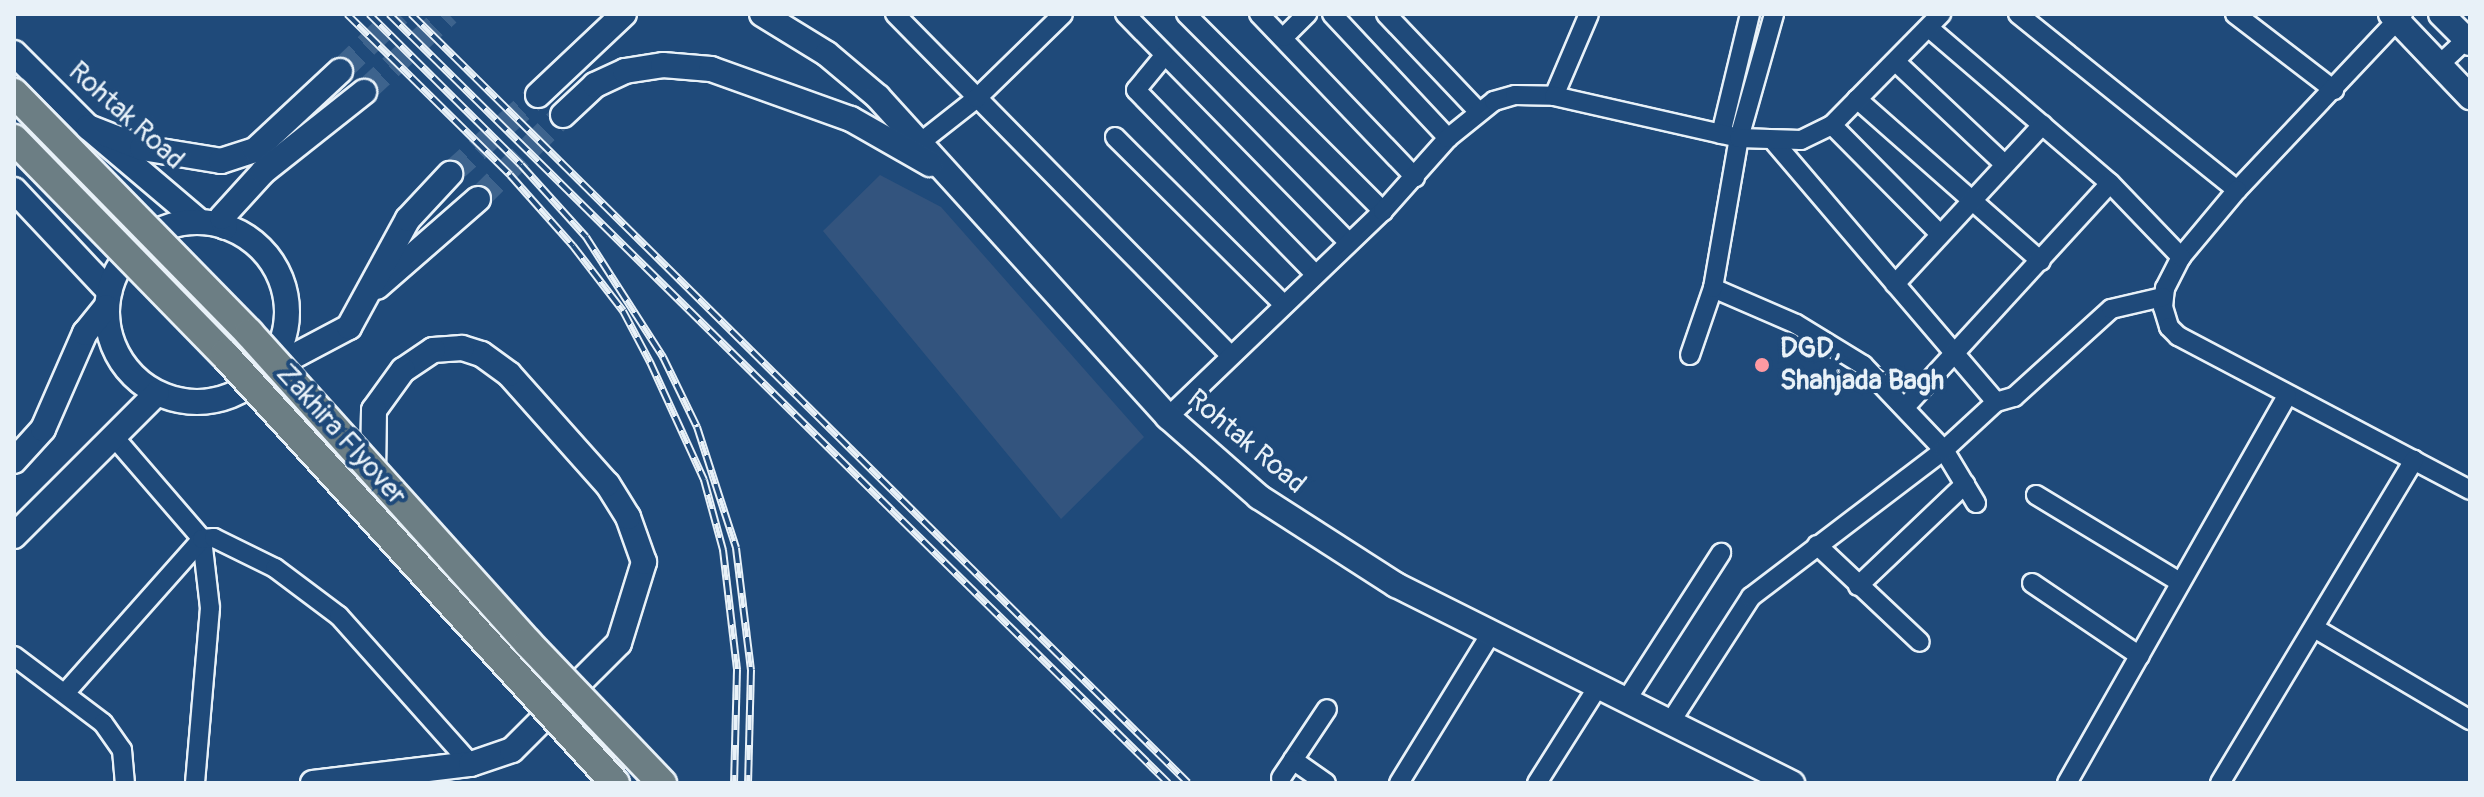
<!DOCTYPE html>
<style>
body{margin:0}
#map{position:relative;width:2484px;height:797px;overflow:hidden;background:#1f4a7a;font-family:Pangolin,sans-serif}
div>[style]{position:absolute}
.built>*{inset:0;background:#33547e}
.secondary-tunnel>*{height:24px;margin-top:-12px;transform-origin:0;background:repeating-linear-gradient(90deg,#3d638d 0 24px,transparent 0 36px)}
.roads{filter:drop-shadow(2px 0 #e8f1f8) drop-shadow(-2px 0 #e8f1f8) drop-shadow(0 2px #e8f1f8) drop-shadow(0 -2px #e8f1f8)}
.street>*{height:18px;margin:-9px;padding:0 9px;transform-origin:9px;border-radius:9px;background:#1f4a7a}
.secondary>*{height:24px;margin:-12px;padding:0 12px;transform-origin:12px;border-radius:12px;background:#1f4a7a}
.secondary>.ring{margin:-12px;padding:0;box-sizing:content-box;background:none;border:24px solid #1f4a7a;border-radius:50%}
.rail>*{height:8px;margin-top:-4px;transform-origin:0;background:repeating-linear-gradient(90deg,#1f4a7a 0 15px,#e8f1f8 0 30px);box-sizing:border-box;border-block:2px solid #e8f1f8}
.bridges{filter:drop-shadow(2px 0 #e8f1f8) drop-shadow(-2px 0 #e8f1f8) drop-shadow(0 2px #e8f1f8) drop-shadow(0 -2px #e8f1f8)}
.primary-bridge>*{height:28px;margin:-14px;padding:0 14px;transform-origin:14px;border-radius:14px;background:#6c7e84}
.dots>*{width:22px;height:22px;translate:-50% -50%;box-sizing:border-box;border:4px solid #1f4a7a;border-radius:50%}
span{translate:-50% -50%;white-space:nowrap;text-align:center;line-height:1.15;-webkit-text-stroke:8px #1f4a7a;paint-order:stroke}
.street-label{font-size:28px;color:#e8f1f8}
.poi-label{font-size:28px;color:#e8f1f8;font-weight:700}
.left{translate:0 -50%;text-align:left}
.frame{position:absolute;inset:0;border:16px solid #e8f1f8;pointer-events:none}
</style>
<div id="map">
<div class="built">
<div style="clip-path:polygon(880px 175px,941px 207px,1144px 437px,1061px 519px,823px 231px)"></div>
</div>
<div class="secondary-tunnel">
<div style="left:340px;top:71px;width:82px;rotate:-44deg"></div>
<div style="left:364px;top:92px;width:115px;rotate:-42.9deg"></div>
<div style="left:450px;top:174px;width:118px;rotate:-41.9deg"></div>
<div style="left:478px;top:199px;width:120px;rotate:-44.7deg"></div>
</div>
<div class="roads">
<div class="street">
<div style="left:895px;top:14px;width:479px;rotate:45.5deg"></div>
<div style="left:1125px;top:14px;width:319px;rotate:45.6deg"></div>
<div style="left:1186px;top:14px;width:279px;rotate:45deg"></div>
<div style="left:1259px;top:14px;width:226px;rotate:46.3deg"></div>
<div style="left:1332px;top:14px;width:170px;rotate:46.9deg"></div>
<div style="left:1386px;top:14px;width:134px;rotate:46.5deg"></div>
<div style="left:2018px;top:14px;width:281px;rotate:38.8deg"></div>
<div style="left:2235px;top:14px;width:125px;rotate:37.5deg"></div>
<div style="left:2403px;top:14px;width:242px;rotate:133.3deg"></div>
<div style="left:2237px;top:190px;width:87px;rotate:129.9deg"></div>
<div style="left:2181px;top:257px;width:35px;rotate:117deg"></div>
<div style="left:2165px;top:288px;width:19px;rotate:96deg"></div>
<div style="left:2163px;top:307px;width:21px;rotate:73deg"></div>
<div style="left:2169px;top:327px;width:13px;rotate:45deg"></div>
<div style="left:2178px;top:336px;width:330px;rotate:27.8deg"></div>
<div style="left:1929px;top:28px;width:238px;rotate:40.6deg"></div>
<div style="left:2110px;top:183px;width:103px;rotate:46.2deg"></div>
<div style="left:1284px;top:37px;width:33px;rotate:-45deg"></div>
<div style="left:1164px;top:56px;width:44px;rotate:129.5deg"></div>
<div style="left:1136px;top:90px;width:255px;rotate:45.8deg"></div>
<div style="left:1897px;top:63px;width:147px;rotate:43.3deg"></div>
<div style="left:2439px;top:65px;width:42px;rotate:-43.1deg"></div>
<div style="left:1554px;top:96px;width:89px;rotate:-66.9deg"></div>
<div style="left:1857px;top:99px;width:245px;rotate:41.4deg"></div>
<div style="left:1832px;top:125px;width:152px;rotate:45.3deg"></div>
<div style="left:1721px;top:134px;width:123px;rotate:-76.4deg"></div>
<div style="left:1115px;top:137px;width:238px;rotate:44.8deg"></div>
<div style="left:921px;top:142px;width:71px;rotate:-38.2deg"></div>
<div style="left:977px;top:98px;width:120px;rotate:-44.3deg"></div>
<div style="left:1775px;top:143px;width:340px;rotate:49.5deg"></div>
<div style="left:1996px;top:402px;width:19px;rotate:-16deg"></div>
<div style="left:2014px;top:397px;width:131px;rotate:-42.2deg"></div>
<div style="left:2111px;top:309px;width:53px;rotate:-13deg"></div>
<div style="left:1895px;top:284px;width:217px;rotate:-47.2deg"></div>
<div style="left:1713px;top:288px;width:90px;rotate:23.4deg"></div>
<div style="left:1796px;top:324px;width:79px;rotate:31.5deg"></div>
<div style="left:1863px;top:365px;width:117px;rotate:46.4deg"></div>
<div style="left:1944px;top:450px;width:62px;rotate:58.9deg"></div>
<div style="left:1690px;top:355px;width:71px;rotate:-71.1deg"></div>
<div style="left:1713px;top:288px;width:152px;rotate:-80.2deg"></div>
<div style="left:1739px;top:138px;width:129px;rotate:-74.2deg"></div>
<div style="left:1906px;top:406px;width:302px;rotate:-47.5deg"></div>
<div style="left:1168px;top:417px;width:298px;rotate:-43.8deg"></div>
<div style="left:1383px;top:211px;width:98px;rotate:-48.3deg"></div>
<div style="left:1448px;top:138px;width:59px;rotate:-38.8deg"></div>
<div style="left:1494px;top:101px;width:22px;rotate:-16deg"></div>
<div style="left:1515px;top:95px;width:39px;rotate:1deg"></div>
<div style="left:1554px;top:96px;width:190px;rotate:12.8deg"></div>
<div style="left:1739px;top:138px;width:62px;rotate:1.8deg"></div>
<div style="left:1801px;top:140px;width:34px;rotate:-26deg"></div>
<div style="left:1832px;top:125px;width:156px;rotate:-45.5deg"></div>
<div style="left:114px;top:437px;width:135px;rotate:49.2deg"></div>
<div style="left:202px;top:539px;width:69px;rotate:83.4deg"></div>
<div style="left:210px;top:608px;width:176px;rotate:94.9deg"></div>
<div style="left:2036px;top:495px;width:166px;rotate:31.2deg"></div>
<div style="left:1817px;top:545px;width:141px;rotate:43.3deg"></div>
<div style="left:2032px;top:583px;width:130px;rotate:34.1deg"></div>
<div style="left:1858px;top:586px;width:148px;rotate:-43.6deg"></div>
<div style="left:2316px;top:629px;width:179px;rotate:30.6deg"></div>
<div style="left:14px;top:656px;width:111px;rotate:37deg"></div>
<div style="left:103px;top:723px;width:33px;rotate:55deg"></div>
<div style="left:122px;top:750px;width:33px;rotate:85deg"></div>
<div style="left:66px;top:692px;width:205px;rotate:-48.4deg"></div>
<div style="left:202px;top:539px;width:12px;rotate:-5deg"></div>
<div style="left:214px;top:538px;width:68px;rotate:26.2deg"></div>
<div style="left:275px;top:568px;width:80px;rotate:36.9deg"></div>
<div style="left:339px;top:616px;width:198px;rotate:48.3deg"></div>
<div style="left:1627px;top:699px;width:174px;rotate:-57.2deg"></div>
<div style="left:1671px;top:721px;width:148px;rotate:-57.2deg"></div>
<div style="left:1751px;top:597px;width:243px;rotate:-37.3deg"></div>
<div style="left:1944px;top:450px;width:71px;rotate:-42.7deg"></div>
<div style="left:1293px;top:760px;width:61px;rotate:-56.3deg"></div>
<div style="left:1281px;top:778px;width:22px;rotate:-56deg"></div>
<div style="left:1293px;top:760px;width:40px;rotate:34.9deg"></div>
<div style="left:1399px;top:783px;width:177px;rotate:-58.4deg"></div>
<div style="left:1537px;top:783px;width:116px;rotate:-57.7deg"></div>
<div style="left:2067px;top:783px;width:445px;rotate:-60.4deg"></div>
<div style="left:2220px;top:783px;width:377px;rotate:-59deg"></div>
</div>
<div class="secondary">
<div style="left:762px;top:14px;width:76px;rotate:31.6deg"></div>
<div style="left:827px;top:54px;width:67px;rotate:40.1deg"></div>
<div style="left:878px;top:97px;width:432px;rotate:47.8deg"></div>
<div style="left:1168px;top:417px;width:121px;rotate:41.3deg"></div>
<div style="left:1259px;top:497px;width:163px;rotate:32.7deg"></div>
<div style="left:1396px;top:585px;width:443px;rotate:26.6deg"></div>
<div style="left:2391px;top:14px;width:115px;rotate:46.4deg"></div>
<div style="left:2441px;top:14px;width:41px;rotate:45deg"></div>
<div style="left:14px;top:53px;width:105px;rotate:45deg"></div>
<div style="left:88px;top:127px;width:147px;rotate:40.3deg"></div>
<div style="left:538px;top:95px;width:118px;rotate:-43.3deg"></div>
<div style="left:563px;top:115px;width:44px;rotate:-43.2deg"></div>
<div style="left:595px;top:85px;width:33px;rotate:-25deg"></div>
<div style="left:625px;top:71px;width:38px;rotate:-9deg"></div>
<div style="left:663px;top:65px;width:48px;rotate:4.8deg"></div>
<div style="left:711px;top:69px;width:149px;rotate:19.7deg"></div>
<div style="left:851px;top:119px;width:91px;rotate:29.7deg"></div>
<div style="left:88px;top:127px;width:58px;rotate:21.3deg"></div>
<div style="left:142px;top:148px;width:80px;rotate:9.3deg"></div>
<div style="left:221px;top:161px;width:36px;rotate:-18deg"></div>
<div style="left:255px;top:150px;width:116px;rotate:-42.9deg"></div>
<div style="left:14px;top:190px;width:139px;rotate:46.8deg"></div>
<div class="ring" style="left:107px;top:222px;width:156px;height:156px"></div>
<div style="left:225px;top:227px;width:10px;rotate:-107deg"></div>
<div style="left:222px;top:217px;width:61px;rotate:-47.7deg"></div>
<div style="left:263px;top:172px;width:129px;rotate:-38.4deg"></div>
<div style="left:377px;top:287px;width:134px;rotate:-41.1deg"></div>
<div style="left:266px;top:371px;width:94px;rotate:-27.9deg"></div>
<div style="left:349px;top:327px;width:123px;rotate:-61.4deg"></div>
<div style="left:408px;top:219px;width:62px;rotate:-47deg"></div>
<div style="left:14px;top:461px;width:43px;rotate:-47.8deg"></div>
<div style="left:43px;top:429px;width:105px;rotate:-66.4deg"></div>
<div style="left:85px;top:333px;width:33px;rotate:-51deg"></div>
<div style="left:14px;top:536px;width:202px;rotate:-45deg"></div>
<div style="left:313px;top:783px;width:159px;rotate:-6.9deg"></div>
<div style="left:471px;top:764px;width:43px;rotate:-18.9deg"></div>
<div style="left:512px;top:750px;width:151px;rotate:-45deg"></div>
<div style="left:619px;top:643px;width:85px;rotate:-72.8deg"></div>
<div style="left:644px;top:562px;width:48px;rotate:-109.6deg"></div>
<div style="left:628px;top:517px;width:39px;rotate:-122deg"></div>
<div style="left:607px;top:484px;width:147px;rotate:-131.7deg"></div>
<div style="left:509px;top:374px;width:34px;rotate:-144deg"></div>
<div style="left:481px;top:354px;width:20px;rotate:-162deg"></div>
<div style="left:462px;top:348px;width:29px;rotate:176deg"></div>
<div style="left:433px;top:350px;width:36px;rotate:146deg"></div>
<div style="left:403px;top:370px;width:49px;rotate:125.9deg"></div>
<div style="left:374px;top:410px;width:61px;rotate:90.9deg"></div>
</div>
</div>
<div class="rail">
<div style="left:347px;top:14px;width:229px;rotate:44.6deg"></div>
<div style="left:510px;top:175px;width:95px;rotate:48.4deg"></div>
<div style="left:573px;top:246px;width:82px;rotate:52.4deg"></div>
<div style="left:623px;top:311px;width:58px;rotate:62.1deg"></div>
<div style="left:650px;top:362px;width:130px;rotate:65.4deg"></div>
<div style="left:704px;top:480px;width:73px;rotate:74.8deg"></div>
<div style="left:723px;top:550px;width:121px;rotate:83.3deg"></div>
<div style="left:737px;top:670px;width:113px;rotate:91.5deg"></div>
<div style="left:369px;top:14px;width:214px;rotate:44.8deg"></div>
<div style="left:521px;top:165px;width:97px;rotate:47.9deg"></div>
<div style="left:586px;top:237px;width:143px;rotate:57.3deg"></div>
<div style="left:663px;top:357px;width:78px;rotate:64.1deg"></div>
<div style="left:697px;top:427px;width:127px;rotate:72.1deg"></div>
<div style="left:736px;top:548px;width:123px;rotate:83deg"></div>
<div style="left:751px;top:670px;width:113px;rotate:91.5deg"></div>
<div style="left:389px;top:14px;width:1095px;rotate:44.63deg"></div>
<div style="left:411px;top:14px;width:1093px;rotate:44.7deg"></div>
</div>
<div class="bridges">
<div class="primary-bridge">
<div style="left:14px;top:93px;width:336px;rotate:45.6deg"></div>
<div style="left:249px;top:333px;width:417px;rotate:48deg"></div>
<div style="left:528px;top:643px;width:194px;rotate:46.3deg"></div>
<div style="left:14px;top:139px;width:301px;rotate:45.7deg"></div>
<div style="left:224px;top:354px;width:580px;rotate:47.65deg"></div>
</div>
</div>
<div class="dots">
<div style="left:1762px;top:365px;background:#ff9aa2"></div>
</div>
<div class="street-label">
<span style="left:126px;top:116px;rotate:42deg">Rohtak Road</span>
<span style="left:341px;top:435px;rotate:48deg">Zakhira Flyover</span>
<span style="left:1246px;top:442px;rotate:40deg">Rohtak Road</span>
</div>
<div class="poi-label">
<span class="left" style="left:1780px;top:365px">DGD,<br>Shahjada Bagh</span>
</div>
<div class="frame"></div>
</div>
